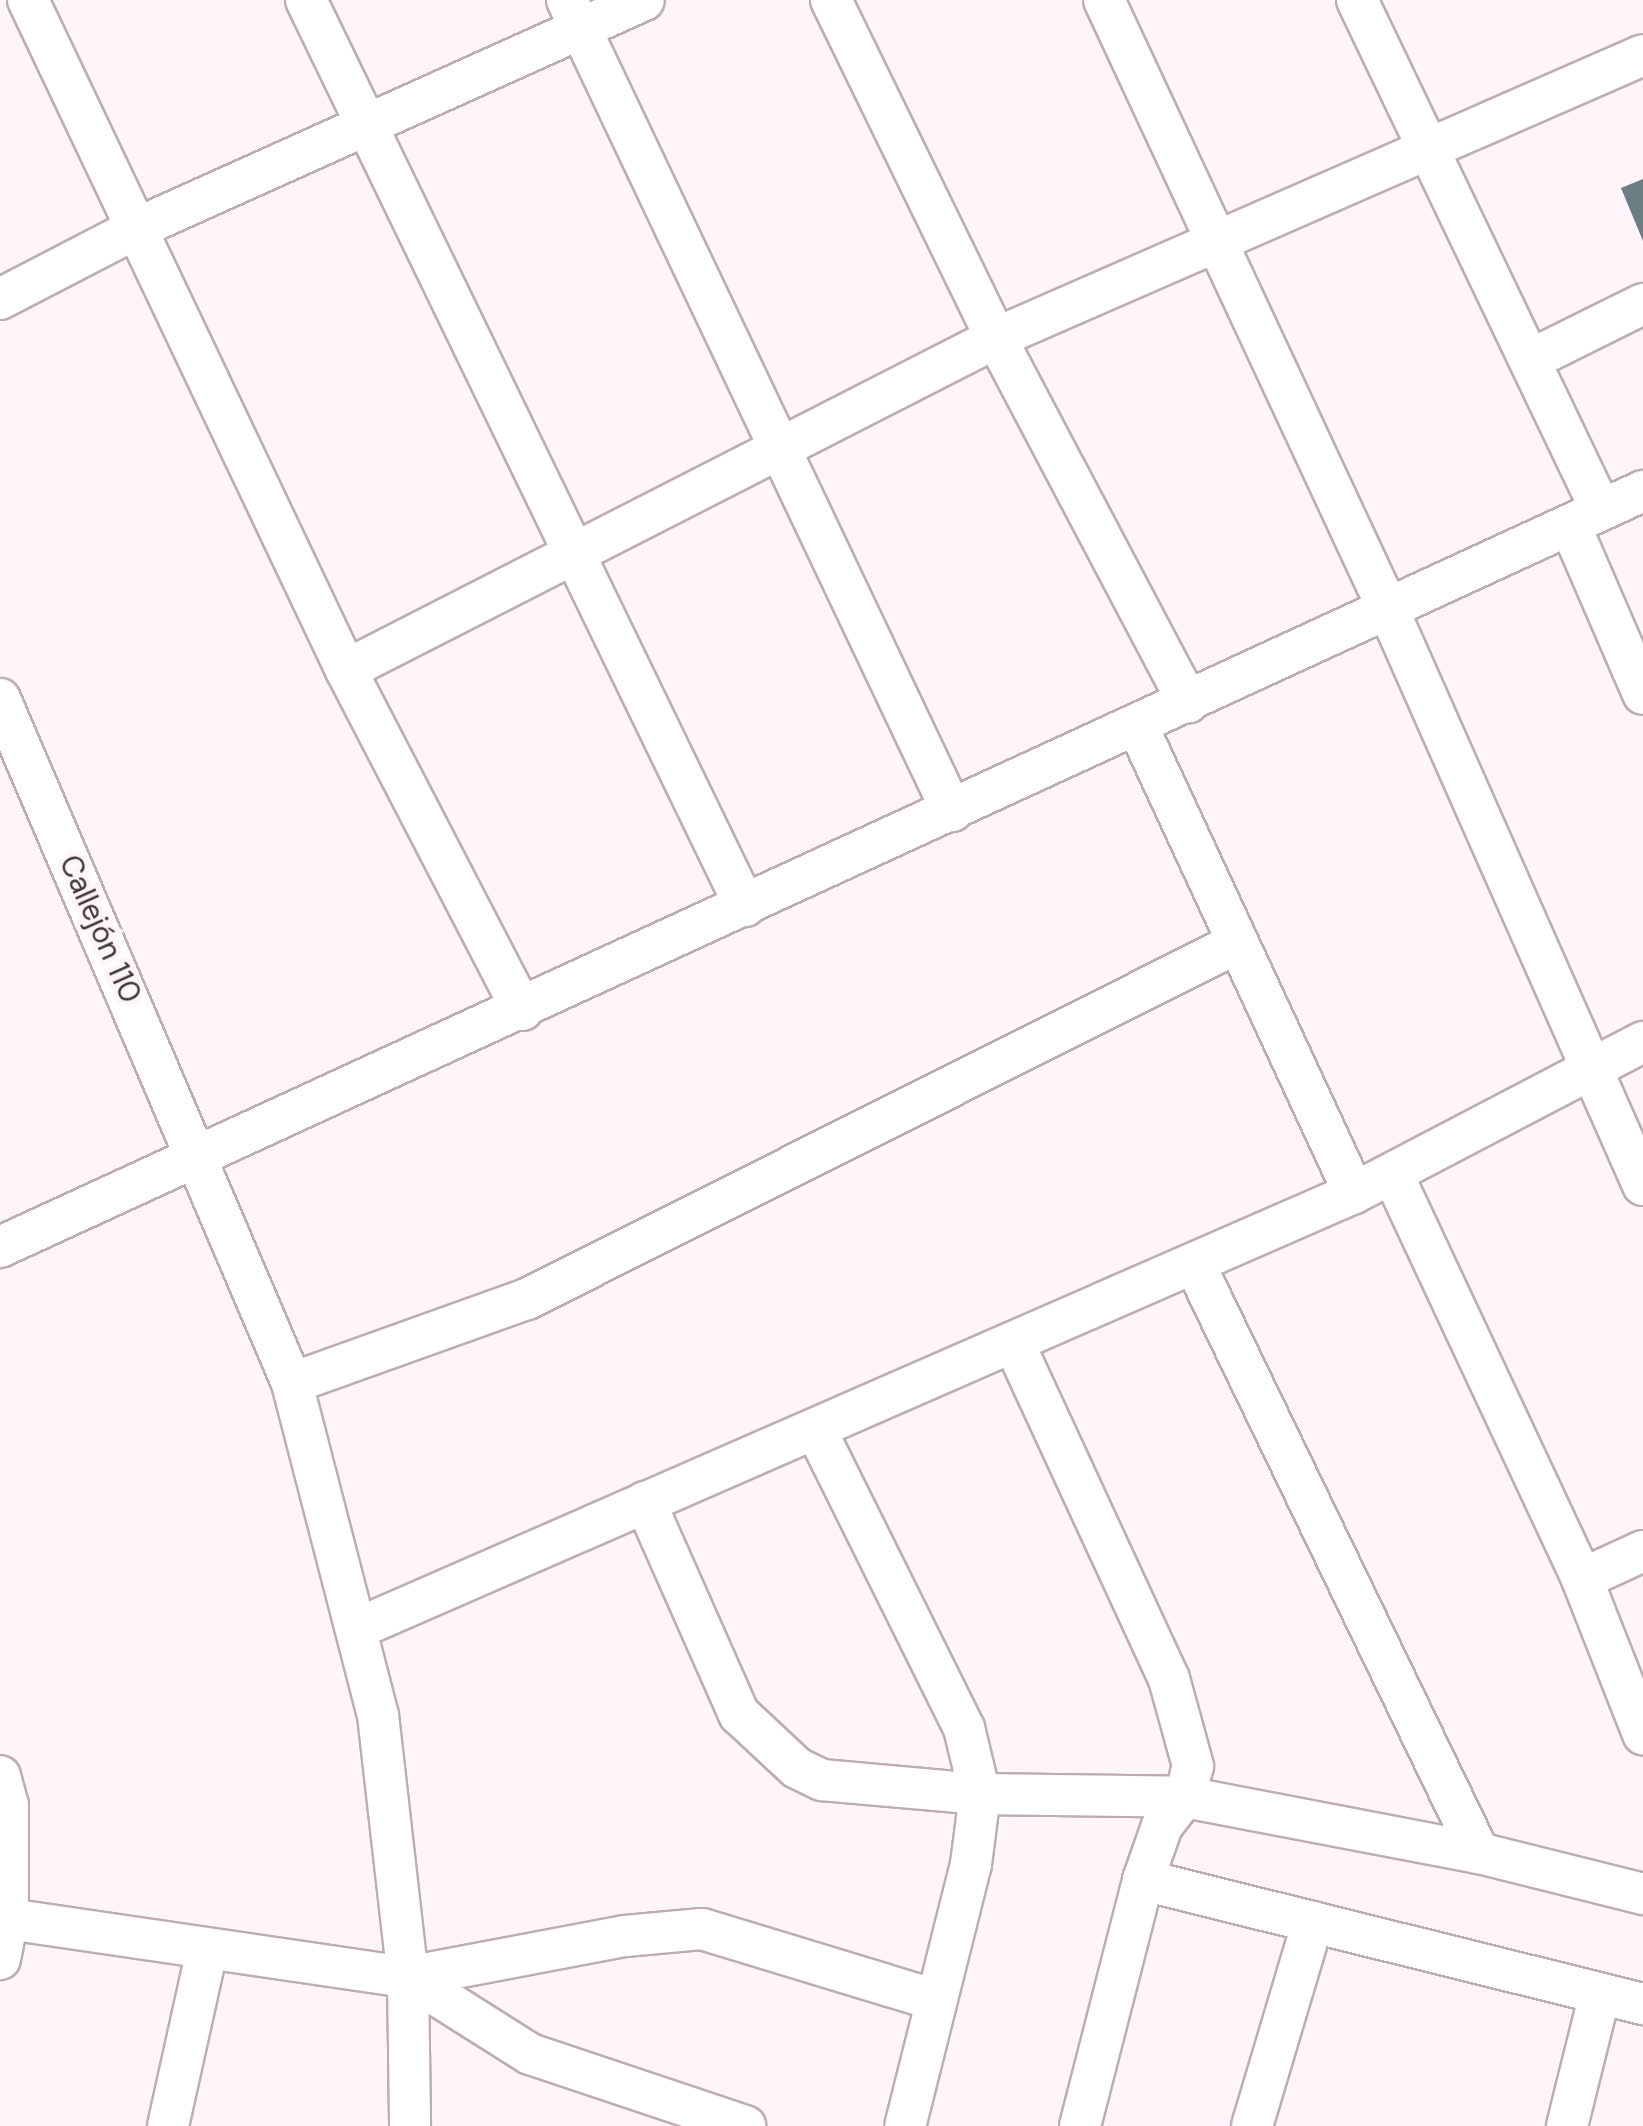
<!DOCTYPE html>
<meta charset="utf-8">
<style>
body{margin:0}
#map{position:relative;width:1643px;height:2126px;overflow:hidden;background:#fdf5f9;font-family:"DM Sans",sans-serif}
div>[style]{position:absolute}
.building>*{inset:0;background:#6c7e84}
.roads{filter:drop-shadow(2px 0 #beacb5) drop-shadow(-2px 0 #beacb5) drop-shadow(0 2px #beacb5) drop-shadow(0 -2px #beacb5)}
.minor>*{height:40px;margin:-20px;padding:0 20px;transform-origin:20px;border-radius:20px;background:#fff}
span{translate:-50% -50%;white-space:nowrap;text-align:center;line-height:1.15;-webkit-text-stroke:10px #fdf5f9;paint-order:stroke}
.street-label{font-size:30px;color:#3d3639}
</style>
<div id="map">
<div class="building">
<div style="clip-path:polygon(1643px 179px,1643px 241px,1621px 188px)"></div>
</div>
<div class="roads">
<div class="minor">
<div style="left:28px;top:0;width:742px;rotate:64.61deg"></div>
<div style="left:346px;top:670px;width:383px;rotate:62.6deg"></div>
<div style="left:306px;top:0;width:1007px;rotate:64.15deg"></div>
<div style="left:567px;top:0;width:898px;rotate:64.61deg"></div>
<div style="left:831px;top:0;width:376px;rotate:64deg"></div>
<div style="left:996px;top:338px;width:412px;rotate:62.2deg"></div>
<div style="left:1104px;top:0;width:672px;rotate:65deg"></div>
<div style="left:1388px;top:609px;width:630px;rotate:66.12deg"></div>
<div style="left:1357px;top:0;width:565px;rotate:64.43deg"></div>
<div style="left:0;top:299px;width:150px;rotate:-27.4deg"></div>
<div style="left:133px;top:230px;width:560px;rotate:-24.23deg"></div>
<div style="left:1532px;top:359px;width:124px;rotate:-26.4deg"></div>
<div style="left:1570px;top:525px;width:184px;rotate:66.6deg"></div>
<div style="left:346px;top:670px;width:730px;rotate:-27.06deg"></div>
<div style="left:996px;top:338px;width:706px;rotate:-23.62deg"></div>
<div style="left:0;top:699px;width:744px;rotate:66.88deg"></div>
<div style="left:292px;top:1383px;width:343px;rotate:75.5deg"></div>
<div style="left:378px;top:1715px;width:264px;rotate:83.5deg"></div>
<div style="left:408px;top:1977px;width:149px;rotate:89.2deg"></div>
<div style="left:1137px;top:725px;width:516px;rotate:65.12deg"></div>
<div style="left:1393px;top:1175px;width:446px;rotate:64.9deg"></div>
<div style="left:1582px;top:1579px;width:167px;rotate:68.5deg"></div>
<div style="left:0;top:1247px;width:1809px;rotate:-24.71deg"></div>
<div style="left:1195px;top:1265px;width:653px;rotate:64.22deg"></div>
<div style="left:292px;top:1383px;width:250px;rotate:-19.7deg"></div>
<div style="left:527px;top:1299px;width:794px;rotate:-26.63deg"></div>
<div style="left:816px;top:1430px;width:333px;rotate:63.6deg"></div>
<div style="left:964px;top:1728px;width:68px;rotate:76.4deg"></div>
<div style="left:980px;top:1794px;width:71px;rotate:97.3deg"></div>
<div style="left:971px;top:1864px;width:270px;rotate:104.1deg"></div>
<div style="left:645px;top:1502px;width:232px;rotate:66.1deg"></div>
<div style="left:739px;top:1714px;width:79px;rotate:43deg"></div>
<div style="left:797px;top:1768px;width:28px;rotate:26deg"></div>
<div style="left:822px;top:1780px;width:159px;rotate:5.1deg"></div>
<div style="left:980px;top:1794px;width:205px;rotate:0.8deg"></div>
<div style="left:1185px;top:1797px;width:32px;rotate:-76deg"></div>
<div style="left:1193px;top:1766px;width:90px;rotate:-105.4deg"></div>
<div style="left:1169px;top:1679px;width:367px;rotate:-114.8deg"></div>
<div style="left:1582px;top:1579px;width:67px;rotate:-24.7deg"></div>
<div style="left:356px;top:1629px;width:1089px;rotate:-23.6deg"></div>
<div style="left:1354px;top:1193px;width:326px;rotate:-27.6deg"></div>
<div style="left:0;top:1776px;width:30px;rotate:75deg"></div>
<div style="left:8px;top:1805px;width:114px;rotate:90deg"></div>
<div style="left:8px;top:1919px;width:41px;rotate:101.3deg"></div>
<div style="left:1143px;top:1880px;width:515px;rotate:13.93deg"></div>
<div style="left:8px;top:1919px;width:404px;rotate:8.3deg"></div>
<div style="left:408px;top:1977px;width:144px;rotate:32.3deg"></div>
<div style="left:530px;top:2054px;width:227px;rotate:18.5deg"></div>
<div style="left:408px;top:1977px;width:221px;rotate:-10.7deg"></div>
<div style="left:625px;top:1936px;width:77px;rotate:-5.2deg"></div>
<div style="left:702px;top:1929px;width:241px;rotate:16.9deg"></div>
<div style="left:168px;top:2126px;width:176px;rotate:-77.5deg"></div>
<div style="left:1080px;top:2126px;width:254px;rotate:-75.6deg"></div>
<div style="left:1143px;top:1880px;width:57px;rotate:-70.6deg"></div>
<div style="left:1162px;top:1826px;width:37px;rotate:-52deg"></div>
<div style="left:1185px;top:1797px;width:299px;rotate:10.8deg"></div>
<div style="left:1479px;top:1853px;width:169px;rotate:14deg"></div>
<div style="left:1252px;top:2126px;width:213px;rotate:-73.4deg"></div>
<div style="left:1567px;top:2126px;width:136px;rotate:-76deg"></div>
</div>
</div>
<div class="street-label">
<span style="left:100px;top:929px;rotate:66deg">Callejón 110</span>
</div>
</div>
